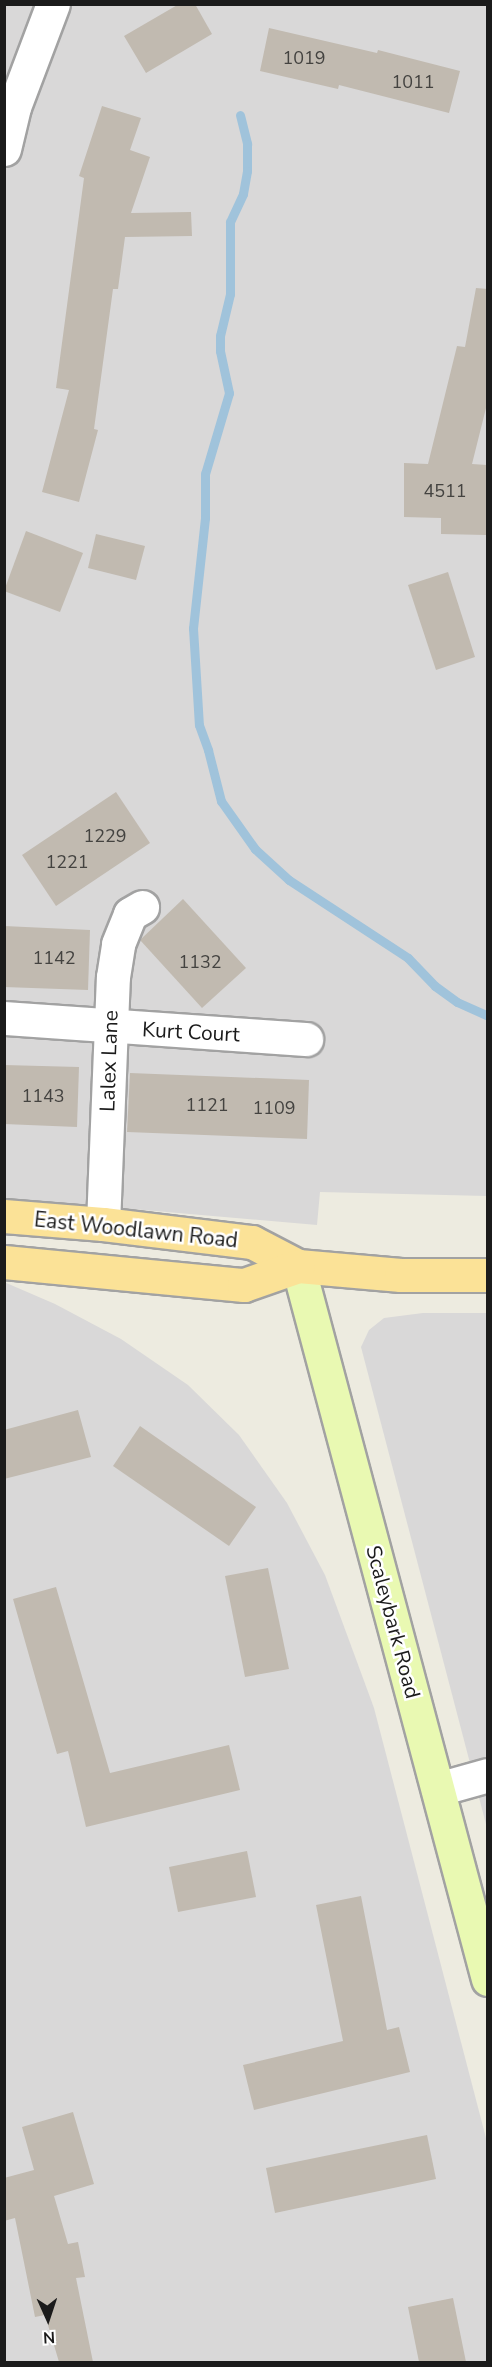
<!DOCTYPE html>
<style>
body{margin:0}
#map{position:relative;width:492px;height:2367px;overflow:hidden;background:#edebe0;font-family:"Nunito Sans",sans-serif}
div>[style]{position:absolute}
.residential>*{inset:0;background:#d9d8d8}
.stream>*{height:9px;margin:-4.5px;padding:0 4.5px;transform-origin:4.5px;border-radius:4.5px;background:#a0c3db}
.building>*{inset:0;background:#c1bab0}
.roads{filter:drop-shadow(2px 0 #a2a2a2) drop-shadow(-2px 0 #a2a2a2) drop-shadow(0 2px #a2a2a2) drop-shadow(0 -2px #a2a2a2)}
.street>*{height:33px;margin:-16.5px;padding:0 16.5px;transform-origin:16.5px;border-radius:16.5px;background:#fff}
.secondary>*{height:33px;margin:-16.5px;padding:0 16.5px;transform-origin:16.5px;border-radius:16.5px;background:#e9f9b2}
.primary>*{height:33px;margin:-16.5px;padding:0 16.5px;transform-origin:16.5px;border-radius:16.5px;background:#fbe297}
span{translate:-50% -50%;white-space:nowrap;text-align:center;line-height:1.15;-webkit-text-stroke:5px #fff;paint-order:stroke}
.number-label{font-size:18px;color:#444340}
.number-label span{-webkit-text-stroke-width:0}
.street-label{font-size:21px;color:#1b1b1b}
.frame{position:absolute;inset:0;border:6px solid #1b1b1b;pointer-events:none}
.north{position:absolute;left:18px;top:2289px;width:60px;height:60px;-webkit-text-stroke:4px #fff;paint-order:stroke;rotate:177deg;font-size:16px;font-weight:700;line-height:24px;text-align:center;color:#1b1b1b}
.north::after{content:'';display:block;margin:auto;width:21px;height:27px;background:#1b1b1b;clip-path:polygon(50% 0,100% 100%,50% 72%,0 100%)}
</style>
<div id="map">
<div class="residential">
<div style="clip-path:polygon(4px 5px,487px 5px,487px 1196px,320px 1192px,317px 1225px,5px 1198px)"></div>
<div style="clip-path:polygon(4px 1282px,55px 1304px,121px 1339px,188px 1385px,239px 1435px,287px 1503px,325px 1575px,374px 1708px,487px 2142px,487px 2362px,5px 2362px)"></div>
<div style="clip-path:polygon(423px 1313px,487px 1313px,487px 1828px,361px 1347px,369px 1330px,384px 1318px)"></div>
</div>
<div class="stream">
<div style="left:240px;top:115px;width:30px;rotate:76deg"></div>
<div style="left:247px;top:144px;width:27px;rotate:90deg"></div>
<div style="left:247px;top:171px;width:23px;rotate:100deg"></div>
<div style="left:243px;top:194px;width:31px;rotate:115deg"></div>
<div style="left:230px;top:222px;width:72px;rotate:90deg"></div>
<div style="left:230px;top:294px;width:43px;rotate:103.4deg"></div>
<div style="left:220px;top:336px;width:15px;rotate:90deg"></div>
<div style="left:220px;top:351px;width:43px;rotate:77.9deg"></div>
<div style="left:229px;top:393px;width:84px;rotate:106.5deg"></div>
<div style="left:205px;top:474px;width:44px;rotate:90deg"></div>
<div style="left:205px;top:518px;width:111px;rotate:96.2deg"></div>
<div style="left:193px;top:628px;width:97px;rotate:86.5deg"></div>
<div style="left:199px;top:725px;width:27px;rotate:70deg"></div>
<div style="left:208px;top:750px;width:53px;rotate:75.7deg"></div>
<div style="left:221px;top:801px;width:59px;rotate:54.7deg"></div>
<div style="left:255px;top:849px;width:46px;rotate:42.4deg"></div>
<div style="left:289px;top:880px;width:142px;rotate:33.2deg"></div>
<div style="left:408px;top:958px;width:39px;rotate:46deg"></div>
<div style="left:435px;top:986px;width:27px;rotate:36deg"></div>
<div style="left:457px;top:1002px;width:34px;rotate:24deg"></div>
</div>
<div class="building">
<div style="clip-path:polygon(179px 4px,195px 4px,212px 34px,146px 73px,124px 36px)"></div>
<div style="clip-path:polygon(269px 28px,377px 53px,378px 50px,460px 71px,449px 113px,339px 85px,338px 89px,260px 71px)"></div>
<div style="clip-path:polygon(102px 106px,141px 118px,130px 150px,150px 157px,131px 213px,191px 212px,192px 236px,125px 237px,118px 289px,113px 289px,94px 429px,98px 430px,79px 502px,42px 492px,69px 390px,56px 388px,84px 178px,79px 176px)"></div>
<div style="clip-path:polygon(476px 288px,488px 289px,488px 400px,472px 464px,487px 465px,486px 535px,441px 534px,441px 518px,404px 517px,404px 463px,428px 464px,457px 346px,465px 347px)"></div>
<div style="clip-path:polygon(26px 531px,83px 553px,60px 612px,4px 591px)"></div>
<div style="clip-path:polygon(96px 534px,145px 546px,136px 580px,88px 568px)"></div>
<div style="clip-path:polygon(448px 572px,475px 657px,436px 670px,408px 585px)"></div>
<div style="clip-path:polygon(116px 792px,150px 843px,56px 906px,22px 855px)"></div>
<div style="clip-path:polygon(183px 899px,246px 968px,202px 1008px,140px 940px)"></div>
<div style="clip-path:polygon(4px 926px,90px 930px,88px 990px,4px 987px)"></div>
<div style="clip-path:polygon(4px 1065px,79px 1067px,77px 1127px,4px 1124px)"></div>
<div style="clip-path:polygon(130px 1073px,309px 1080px,307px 1139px,127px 1132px)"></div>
<div style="clip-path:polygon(78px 1410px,91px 1457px,4px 1479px,4px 1430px)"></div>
<div style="clip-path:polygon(140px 1426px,256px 1507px,229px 1546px,113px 1466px)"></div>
<div style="clip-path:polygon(268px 1568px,289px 1669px,245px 1677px,225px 1576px)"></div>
<div style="clip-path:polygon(56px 1587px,110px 1773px,229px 1745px,240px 1790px,86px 1827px,68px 1751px,57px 1754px,13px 1599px)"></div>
<div style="clip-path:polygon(247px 1851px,256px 1897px,178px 1912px,169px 1867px)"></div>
<div style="clip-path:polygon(361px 1896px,387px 2030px,399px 2027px,410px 2072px,254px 2110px,243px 2065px,343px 2041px,316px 1905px)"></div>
<div style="clip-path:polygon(73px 2112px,94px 2184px,54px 2196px,68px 2244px,78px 2242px,85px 2277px,76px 2278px,93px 2362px,59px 2362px,45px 2315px,35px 2317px,15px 2218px,4px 2221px,4px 2178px,34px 2170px,22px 2127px)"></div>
<div style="clip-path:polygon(427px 2135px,436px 2179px,275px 2213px,266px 2168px)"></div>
<div style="clip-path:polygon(453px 2298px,466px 2362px,419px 2362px,408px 2307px)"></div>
</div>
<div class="roads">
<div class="street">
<div style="left:4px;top:149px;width:43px;rotate:-76.6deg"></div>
<div style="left:14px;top:107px;width:110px;rotate:-69.3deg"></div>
<div style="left:4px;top:1018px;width:303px;rotate:4deg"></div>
<div style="left:103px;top:1224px;width:247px;rotate:-87.7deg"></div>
<div style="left:113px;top:977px;width:33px;rotate:-81deg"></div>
<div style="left:118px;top:944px;width:32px;rotate:-68deg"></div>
<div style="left:130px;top:914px;width:14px;rotate:-30deg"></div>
<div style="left:438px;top:1789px;width:52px;rotate:-15.6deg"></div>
</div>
<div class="secondary">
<div style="left:298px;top:1266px;width:738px;rotate:75.08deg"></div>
</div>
<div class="primary">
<div style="left:4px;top:1216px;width:99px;rotate:4.6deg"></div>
<div style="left:103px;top:1224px;width:150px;rotate:6.9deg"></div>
<div style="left:252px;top:1242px;width:52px;rotate:27.6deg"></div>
<div style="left:298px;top:1266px;width:103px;rotate:5deg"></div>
<div style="left:401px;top:1275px;width:87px"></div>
<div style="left:4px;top:1262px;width:241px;rotate:5.5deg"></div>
<div style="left:244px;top:1285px;width:57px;rotate:-19.4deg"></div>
</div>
</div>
<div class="number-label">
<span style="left:304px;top:58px">1019</span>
<span style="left:413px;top:82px">1011</span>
<span style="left:445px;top:491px">4511</span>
<span style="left:105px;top:836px">1229</span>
<span style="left:67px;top:862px">1221</span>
<span style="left:54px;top:958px">1142</span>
<span style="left:200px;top:962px">1132</span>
<span style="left:43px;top:1096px">1143</span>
<span style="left:207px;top:1105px">1121</span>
<span style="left:274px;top:1108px">1109</span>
</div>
<div class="street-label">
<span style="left:191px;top:1032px;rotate:3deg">Kurt Court</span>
<span style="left:109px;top:1061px;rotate:-88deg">Lalex Lane</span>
<span style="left:136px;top:1230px;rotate:6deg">East Woodlawn Road</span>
<span style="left:393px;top:1622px;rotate:75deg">Scaleybark Road</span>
</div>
<div class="frame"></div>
<div class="north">N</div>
</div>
